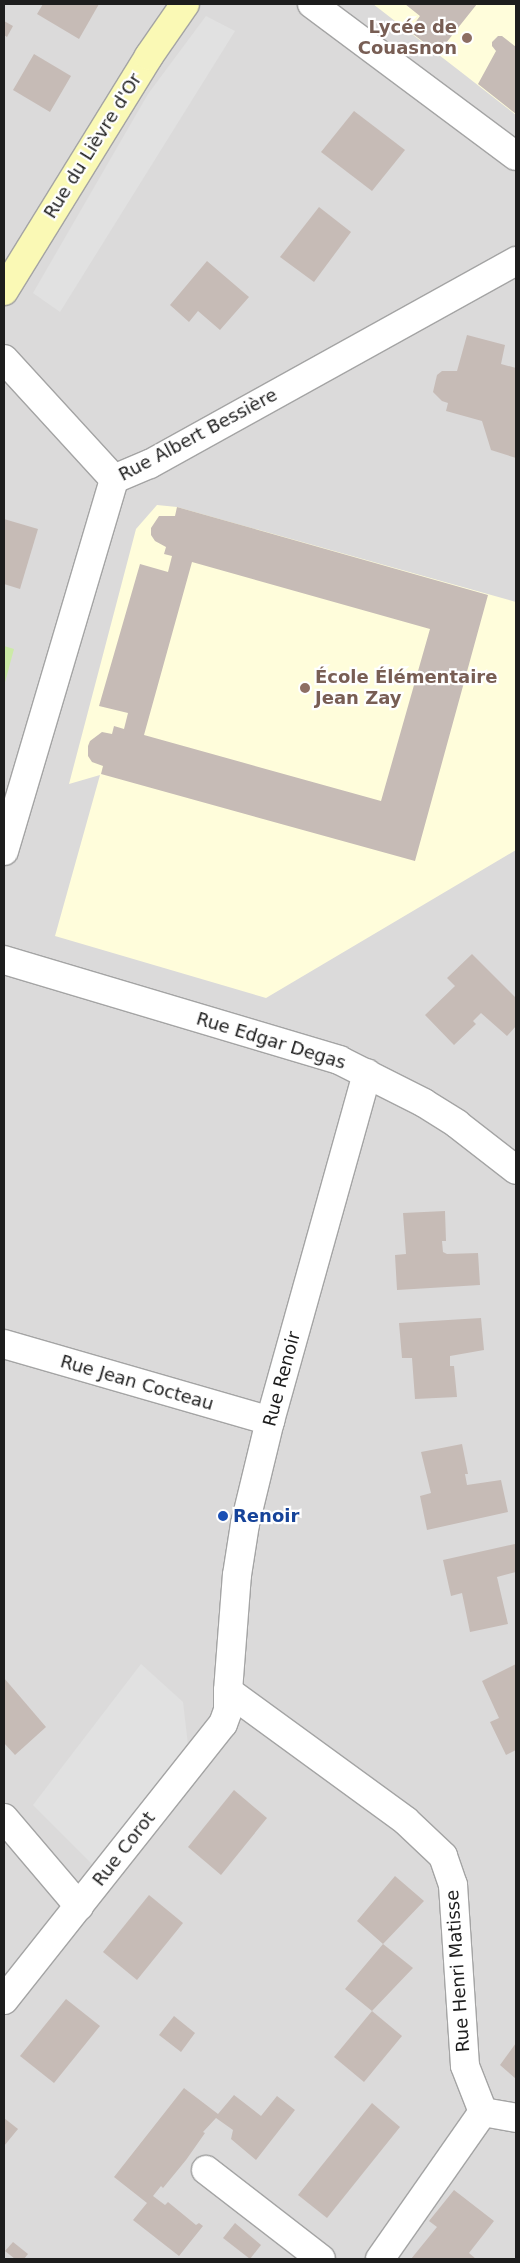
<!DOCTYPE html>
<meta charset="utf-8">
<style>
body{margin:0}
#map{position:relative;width:520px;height:2263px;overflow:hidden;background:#eee9e2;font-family:"DejaVu Sans",sans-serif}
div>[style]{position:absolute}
.residential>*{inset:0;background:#dbdada}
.education>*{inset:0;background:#fffddb}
.grass>*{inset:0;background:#cceaa7}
.parking>*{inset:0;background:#e1e1e1}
.building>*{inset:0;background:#c6bbb6}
.roads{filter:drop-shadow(1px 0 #a4a4a4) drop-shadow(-1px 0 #a4a4a4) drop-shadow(0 1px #a4a4a4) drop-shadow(0 -1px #a4a4a4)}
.street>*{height:28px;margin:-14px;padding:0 14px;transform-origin:14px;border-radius:14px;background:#fff}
.secondary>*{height:28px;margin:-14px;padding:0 14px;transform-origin:14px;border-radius:14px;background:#faf9b5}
.dots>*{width:14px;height:14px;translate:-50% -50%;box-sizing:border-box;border:2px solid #fff;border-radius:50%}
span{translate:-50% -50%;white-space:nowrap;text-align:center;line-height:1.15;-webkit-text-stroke:4.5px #fff;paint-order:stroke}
.education-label{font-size:18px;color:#785e54;font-weight:700}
.right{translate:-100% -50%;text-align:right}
.left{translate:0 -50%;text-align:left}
.street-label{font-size:18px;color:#1d1d1d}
.transit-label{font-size:18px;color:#164399;font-weight:700}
.frame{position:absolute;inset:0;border:5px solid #1d1d1d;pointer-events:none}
</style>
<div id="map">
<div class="residential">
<div style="clip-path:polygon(4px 4px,516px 4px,516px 2259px,4px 2259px)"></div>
</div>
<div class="education">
<div style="clip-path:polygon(373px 4px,516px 4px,516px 115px,461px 72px)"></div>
<div style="clip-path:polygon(157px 505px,177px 507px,516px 602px,516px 850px,266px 998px,55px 936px,100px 775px,69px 784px,136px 529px)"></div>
</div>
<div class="grass">
<div style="clip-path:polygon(4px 646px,14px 649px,4px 686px)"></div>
</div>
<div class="parking">
<div style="clip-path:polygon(206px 16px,235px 31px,60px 312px,33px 293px,148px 94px)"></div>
<div style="clip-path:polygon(141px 1664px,183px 1702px,188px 1745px,92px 1864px,33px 1805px)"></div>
</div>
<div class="building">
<div style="clip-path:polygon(43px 4px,99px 4px,79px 39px,37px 14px)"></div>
<div style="clip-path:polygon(405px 4px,477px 4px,438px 53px,409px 31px,420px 16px)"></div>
<div style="clip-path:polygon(4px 21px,13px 26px,7px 37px,4px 35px)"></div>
<div style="clip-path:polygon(498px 36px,502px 36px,516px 47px,516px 114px,478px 84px,496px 51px,492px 46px,492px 42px)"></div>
<div style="clip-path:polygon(34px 54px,71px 76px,50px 112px,13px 90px)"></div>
<div style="clip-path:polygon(354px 111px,405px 150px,372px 191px,321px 152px)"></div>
<div style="clip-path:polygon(319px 207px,351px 232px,314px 282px,280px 257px)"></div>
<div style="clip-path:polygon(207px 261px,249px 297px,220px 330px,198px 311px,189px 322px,170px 305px)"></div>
<div style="clip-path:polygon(467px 335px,505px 345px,501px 364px,516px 368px,516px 458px,491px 450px,482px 421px,446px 411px,448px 403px,442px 401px,433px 392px,437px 375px,442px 371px,457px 371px)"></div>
<div style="clip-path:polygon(evenodd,177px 507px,488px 595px,415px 861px,101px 774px,103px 766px,92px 762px,88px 756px,88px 746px,90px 741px,102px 732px,112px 734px,114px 726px,124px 729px,128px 713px,99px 706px,140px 564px,168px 572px,172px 556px,164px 554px,166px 547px,155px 541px,151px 535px,151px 528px,159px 516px,175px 516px,177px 507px,192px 562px,430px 629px,381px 801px,144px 735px,192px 562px)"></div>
<div style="clip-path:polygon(4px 519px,38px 529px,20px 589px,4px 584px)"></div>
<div style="clip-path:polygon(472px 954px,516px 998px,516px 1026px,507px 1036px,481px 1013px,473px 1021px,476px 1024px,454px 1045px,425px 1015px,455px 986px,447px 978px)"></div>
<div style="clip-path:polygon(445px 1211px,446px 1241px,442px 1241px,443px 1252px,447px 1254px,478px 1253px,480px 1285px,397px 1290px,395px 1255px,406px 1254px,403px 1213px)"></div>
<div style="clip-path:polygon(481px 1318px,484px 1350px,450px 1356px,450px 1366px,454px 1366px,457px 1397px,415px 1399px,412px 1358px,402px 1358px,399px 1323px)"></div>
<div style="clip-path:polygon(462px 1444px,468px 1474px,465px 1474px,467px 1485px,501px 1480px,508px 1512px,427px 1530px,420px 1496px,431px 1493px,421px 1452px)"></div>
<div style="clip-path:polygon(515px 1544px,516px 1572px,497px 1577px,508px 1624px,470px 1632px,462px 1593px,451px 1596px,443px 1560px)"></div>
<div style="clip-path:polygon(516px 1664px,516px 1750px,506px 1755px,490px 1722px,499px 1718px,482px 1681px)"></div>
<div style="clip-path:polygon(4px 1678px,46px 1727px,15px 1755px,4px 1743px)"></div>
<div style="clip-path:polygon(234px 1790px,267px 1818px,221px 1875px,188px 1847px)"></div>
<div style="clip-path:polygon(395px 1876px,424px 1901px,383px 1944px,413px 1968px,372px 2011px,345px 1989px,383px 1944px,357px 1921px)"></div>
<div style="clip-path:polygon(149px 1895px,183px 1923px,137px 1980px,103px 1952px)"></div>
<div style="clip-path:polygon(66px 1999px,100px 2026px,54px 2083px,20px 2056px)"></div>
<div style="clip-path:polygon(372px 2011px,402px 2036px,364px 2082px,334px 2057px)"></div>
<div style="clip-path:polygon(174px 2016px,195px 2033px,181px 2052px,159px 2035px)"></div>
<div style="clip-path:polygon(516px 2043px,516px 2079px,500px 2065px)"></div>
<div style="clip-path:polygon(184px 2088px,218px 2114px,234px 2095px,261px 2116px,277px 2096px,295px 2110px,256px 2160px,231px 2139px,233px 2130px,216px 2118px,203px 2132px,205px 2133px,186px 2160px,163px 2188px,161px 2186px,153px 2196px,165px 2205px,168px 2202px,196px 2225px,199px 2223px,203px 2226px,179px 2256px,133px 2220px,147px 2203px,114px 2177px)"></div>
<div style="clip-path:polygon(372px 2103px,400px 2127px,327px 2218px,298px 2195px)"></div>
<div style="clip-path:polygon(4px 2118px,18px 2129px,4px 2146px)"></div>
<div style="clip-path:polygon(454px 2190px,494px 2221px,469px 2253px,476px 2259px,411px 2259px,437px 2227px,429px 2221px)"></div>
<div style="clip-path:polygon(235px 2223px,261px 2245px,250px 2259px,223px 2238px)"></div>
<div style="clip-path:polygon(13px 2242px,28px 2254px,24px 2259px,15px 2259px,5px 2251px)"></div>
</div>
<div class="roads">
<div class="street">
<div style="left:312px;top:4px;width:254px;rotate:36.7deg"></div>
<div style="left:4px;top:359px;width:163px;rotate:47.5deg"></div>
<div style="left:114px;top:479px;width:39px;rotate:-23deg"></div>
<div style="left:150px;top:464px;width:419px;rotate:-29deg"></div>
<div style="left:4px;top:851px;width:388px;rotate:-73.5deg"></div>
<div style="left:4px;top:960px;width:350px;rotate:16.6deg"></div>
<div style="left:339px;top:1060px;width:95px;rotate:26.8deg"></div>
<div style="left:424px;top:1103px;width:39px;rotate:32deg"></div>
<div style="left:457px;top:1124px;width:75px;rotate:37.9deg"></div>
<div style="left:4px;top:1344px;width:277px;rotate:16.1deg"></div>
<div style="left:228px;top:1691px;width:220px;rotate:36.1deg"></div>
<div style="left:406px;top:1821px;width:51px;rotate:43.4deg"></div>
<div style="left:443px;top:1856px;width:31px;rotate:71deg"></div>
<div style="left:453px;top:1885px;width:181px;rotate:86.2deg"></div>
<div style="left:465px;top:2066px;width:49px;rotate:68.6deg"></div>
<div style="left:4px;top:1818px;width:116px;rotate:49.6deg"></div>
<div style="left:4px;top:2000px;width:352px;rotate:-51.6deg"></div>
<div style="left:223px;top:1724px;width:15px;rotate:-70deg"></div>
<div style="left:228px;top:1710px;width:19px;rotate:-90deg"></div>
<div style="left:228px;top:1691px;width:116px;rotate:-85.6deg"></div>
<div style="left:237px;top:1575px;width:52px;rotate:-81.1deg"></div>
<div style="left:245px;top:1524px;width:106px;rotate:-76.4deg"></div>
<div style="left:270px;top:1421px;width:361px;rotate:-74.4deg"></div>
<div style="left:483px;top:2112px;width:34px;rotate:10deg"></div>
<div style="left:206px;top:2170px;width:145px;rotate:37.7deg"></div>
<div style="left:380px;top:2259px;width:179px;rotate:-55deg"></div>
</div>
<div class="secondary">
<div style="left:4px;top:291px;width:276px;rotate:-58.3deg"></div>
<div style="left:149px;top:56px;width:63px;rotate:-55.3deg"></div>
</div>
</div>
<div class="dots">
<div style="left:467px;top:38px;background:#8d6e63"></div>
<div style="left:305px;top:688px;background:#8d6e63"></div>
<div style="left:223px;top:1516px;background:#1a4fb4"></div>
</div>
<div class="education-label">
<span class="right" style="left:457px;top:38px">Lycée de<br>Couasnon</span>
<span class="left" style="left:315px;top:688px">École Élémentaire<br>Jean Zay</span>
</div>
<div class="street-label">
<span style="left:93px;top:146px;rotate:-58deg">Rue du Lièvre d'Or</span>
<span style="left:198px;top:435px;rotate:-28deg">Rue Albert Bessière</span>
<span style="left:271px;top:1041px;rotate:17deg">Rue Edgar Degas</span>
<span style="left:282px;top:1379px;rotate:-75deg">Rue Renoir</span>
<span style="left:137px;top:1383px;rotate:16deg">Rue Jean Cocteau</span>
<span style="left:124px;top:1849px;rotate:-52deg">Rue Corot</span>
<span style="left:458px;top:1971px;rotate:-94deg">Rue Henri Matisse</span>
</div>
<div class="transit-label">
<span class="left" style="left:233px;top:1516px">Renoir</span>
</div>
<div class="frame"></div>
</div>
